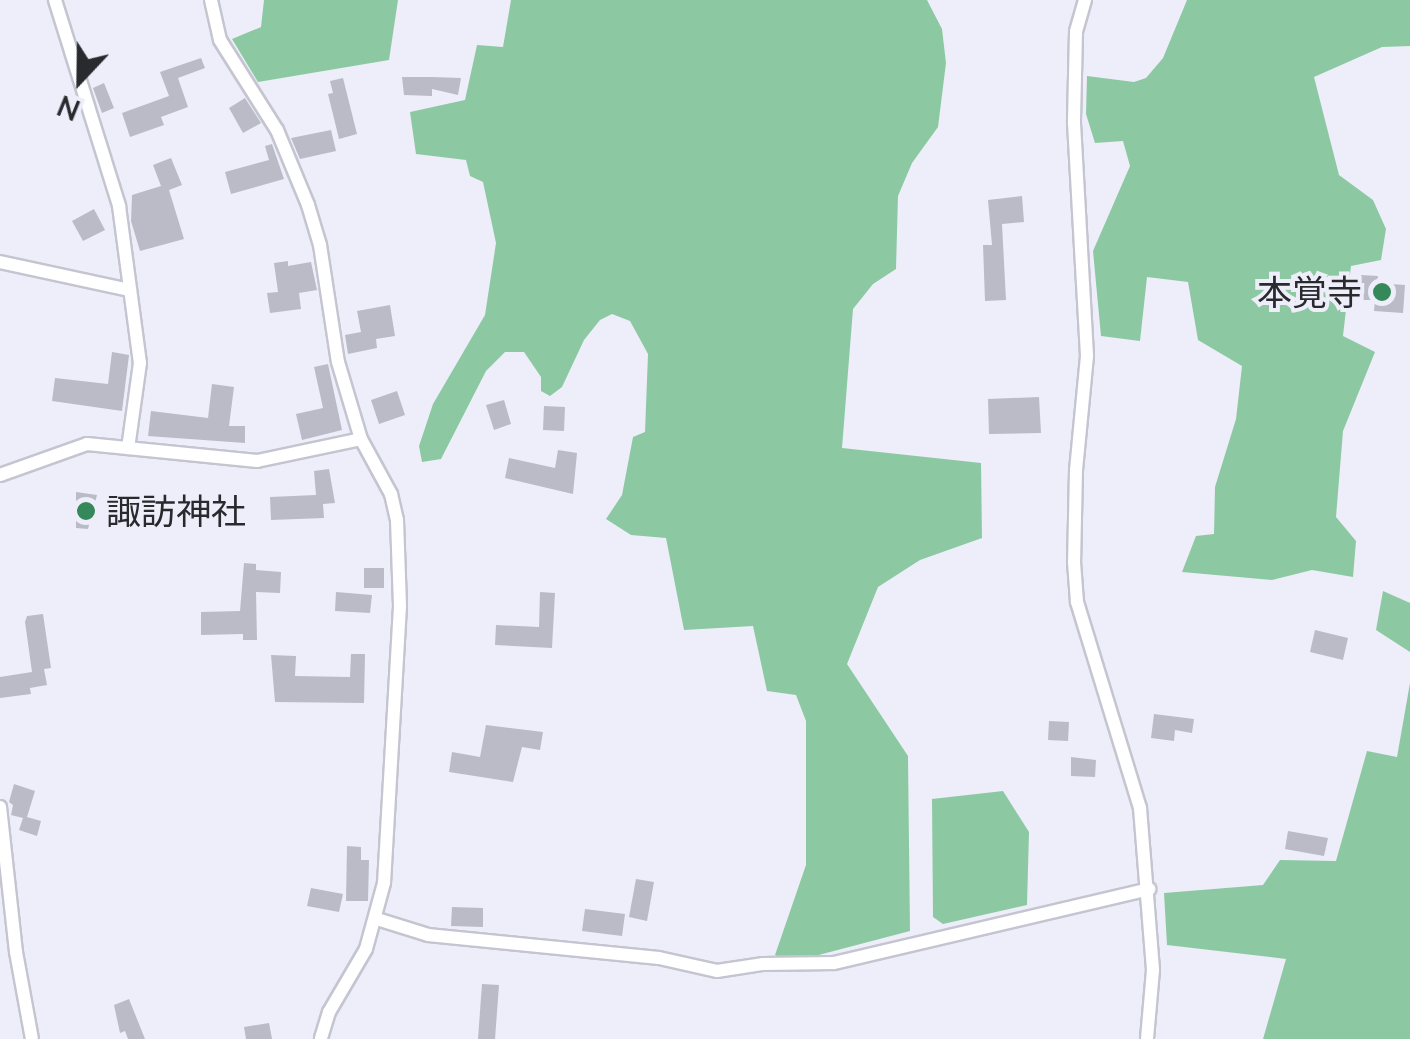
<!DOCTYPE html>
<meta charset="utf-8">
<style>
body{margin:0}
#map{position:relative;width:1410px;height:1039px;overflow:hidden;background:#edeef9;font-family:Mulish,"Noto Sans JP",sans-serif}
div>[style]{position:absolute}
.forest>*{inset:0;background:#8cc9a3}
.building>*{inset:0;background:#babbc6}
.roads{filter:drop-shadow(2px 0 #c4c5d0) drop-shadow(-2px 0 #c4c5d0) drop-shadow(0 2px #c4c5d0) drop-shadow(0 -2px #c4c5d0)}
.street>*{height:12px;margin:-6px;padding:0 6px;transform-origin:6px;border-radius:6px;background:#fff}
.dots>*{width:28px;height:28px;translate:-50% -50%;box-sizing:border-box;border:5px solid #edeef9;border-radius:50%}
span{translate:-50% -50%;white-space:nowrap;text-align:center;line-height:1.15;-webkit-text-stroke:8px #edeef9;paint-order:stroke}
.poi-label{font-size:35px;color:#292a2e}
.right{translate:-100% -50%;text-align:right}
.left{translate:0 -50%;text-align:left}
.north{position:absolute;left:30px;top:30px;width:100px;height:100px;-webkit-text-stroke:8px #edeef9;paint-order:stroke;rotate:202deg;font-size:28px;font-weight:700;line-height:40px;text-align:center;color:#292a2e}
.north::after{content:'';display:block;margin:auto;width:35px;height:45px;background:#292a2e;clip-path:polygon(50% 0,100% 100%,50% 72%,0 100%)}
</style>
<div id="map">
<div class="forest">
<div style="clip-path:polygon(264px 0,398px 0,389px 60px,258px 82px,232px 39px,261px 27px)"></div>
<div style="clip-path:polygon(511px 0,927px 0,942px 29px,946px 63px,938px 127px,912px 163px,898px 196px,896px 269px,873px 284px,853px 309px,842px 448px,981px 463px,982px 538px,920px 560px,878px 587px,847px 664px,908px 756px,910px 931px,788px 963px,775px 955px,806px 865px,806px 721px,796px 695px,767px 691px,753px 626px,684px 630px,666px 538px,631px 535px,606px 519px,622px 495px,633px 437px,645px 432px,648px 354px,630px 321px,612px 314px,600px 320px,584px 340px,562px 387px,550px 396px,541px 391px,541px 377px,524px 352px,505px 352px,486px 371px,441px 459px,422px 462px,419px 446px,433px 404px,485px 315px,496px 243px,483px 182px,470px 176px,466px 160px,416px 154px,410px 112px,465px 100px,477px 45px,503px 47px)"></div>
<div style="clip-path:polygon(1187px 0,1410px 0,1410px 46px,1382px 47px,1314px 77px,1339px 175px,1373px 200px,1386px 229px,1381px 260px,1351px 266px,1343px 336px,1375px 352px,1343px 431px,1336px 517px,1356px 541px,1353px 577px,1312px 570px,1272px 580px,1182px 572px,1196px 536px,1214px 534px,1215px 487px,1236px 419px,1242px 366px,1198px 340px,1188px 282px,1147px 277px,1140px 341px,1101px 336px,1093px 251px,1130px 166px,1123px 141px,1095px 143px,1086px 114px,1087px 76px,1134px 82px,1146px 78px,1163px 58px)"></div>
<div style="clip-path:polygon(1383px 591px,1410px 603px,1410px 652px,1376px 630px)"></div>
<div style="clip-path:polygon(1410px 683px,1410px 1039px,1263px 1039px,1286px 959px,1167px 945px,1164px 893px,1263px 885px,1280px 860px,1336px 861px,1367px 751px,1397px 757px)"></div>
<div style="clip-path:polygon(1003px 791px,1029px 832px,1027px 905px,943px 924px,933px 917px,932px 799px)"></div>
</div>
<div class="building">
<div style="clip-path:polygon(201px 58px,205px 68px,178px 78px,188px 107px,161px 117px,164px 125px,130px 137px,122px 113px,169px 96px,160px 72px)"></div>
<div style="clip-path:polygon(402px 77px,432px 77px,461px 78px,458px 95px,432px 89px,432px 96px,404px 95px)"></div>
<div style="clip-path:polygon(343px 78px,357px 134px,339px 139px,328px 94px,333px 93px,330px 81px)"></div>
<div style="clip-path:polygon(104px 83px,114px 108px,102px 113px,93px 88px)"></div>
<div style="clip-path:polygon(245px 98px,261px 123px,243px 133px,229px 108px)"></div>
<div style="clip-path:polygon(331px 130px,336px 151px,300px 159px,291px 138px)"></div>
<div style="clip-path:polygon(272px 144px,284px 179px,231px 194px,225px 172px,269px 160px,265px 146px)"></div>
<div style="clip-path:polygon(171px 158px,182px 185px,169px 190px,184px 239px,140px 251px,131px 221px,132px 195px,161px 186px,153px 165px)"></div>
<div style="clip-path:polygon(1022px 196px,1024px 222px,1002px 224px,1006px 300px,985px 301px,983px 245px,992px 245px,988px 200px)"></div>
<div style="clip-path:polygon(94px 209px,105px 230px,83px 241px,72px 221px)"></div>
<div style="clip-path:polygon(288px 261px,288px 266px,311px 262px,317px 290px,299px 293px,301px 309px,270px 313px,267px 293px,278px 292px,274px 263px)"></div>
<div style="clip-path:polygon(1361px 275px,1378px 276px,1377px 283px,1405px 285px,1403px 313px,1374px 311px,1375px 300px,1359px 300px)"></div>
<div style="clip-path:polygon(390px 305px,395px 336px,376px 339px,377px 348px,348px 354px,345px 335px,361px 332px,357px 311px)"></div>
<div style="clip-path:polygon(112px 352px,129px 355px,122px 411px,52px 401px,55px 378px,108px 384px)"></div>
<div style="clip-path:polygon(328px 364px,342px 430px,302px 440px,296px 414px,323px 408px,314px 367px)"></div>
<div style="clip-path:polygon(212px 384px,234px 387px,229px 426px,245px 426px,245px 443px,148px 436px,151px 411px,208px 418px)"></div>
<div style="clip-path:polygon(397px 391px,405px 415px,379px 424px,371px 400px)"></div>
<div style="clip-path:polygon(1039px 397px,1041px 433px,989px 434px,988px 399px)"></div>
<div style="clip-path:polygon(504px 400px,511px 424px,494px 430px,486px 405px)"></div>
<div style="clip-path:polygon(544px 406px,565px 407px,564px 431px,543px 430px)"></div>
<div style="clip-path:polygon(558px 450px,577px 453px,573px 494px,505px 478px,509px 458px,555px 468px)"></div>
<div style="clip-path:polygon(329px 469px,335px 503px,323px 504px,324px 518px,271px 520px,270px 497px,316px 495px,314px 471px)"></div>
<div style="clip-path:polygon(76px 492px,97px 495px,88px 529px,76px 528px)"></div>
<div style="clip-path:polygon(244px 563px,256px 564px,256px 570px,281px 572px,280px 593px,256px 592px,257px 640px,243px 640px,243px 634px,201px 635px,201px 612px,240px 611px)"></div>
<div style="clip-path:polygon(364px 568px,384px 568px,384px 588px,364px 588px)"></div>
<div style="clip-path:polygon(336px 592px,372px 595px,370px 613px,335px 611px)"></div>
<div style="clip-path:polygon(540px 592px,555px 593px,552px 648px,495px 645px,496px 625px,539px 627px)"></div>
<div style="clip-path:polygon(43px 614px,51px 668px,44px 669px,47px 685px,30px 688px,31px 694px,0 698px,0 677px,32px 672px,25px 622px,27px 616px)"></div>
<div style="clip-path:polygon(1315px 630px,1348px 638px,1343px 660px,1310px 652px)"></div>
<div style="clip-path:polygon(351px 654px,365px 654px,364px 703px,275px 702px,271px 655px,296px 656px,295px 676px,350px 677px)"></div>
<div style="clip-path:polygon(1154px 714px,1194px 719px,1192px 733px,1175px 730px,1174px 741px,1151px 738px)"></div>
<div style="clip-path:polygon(1049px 721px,1069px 722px,1068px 741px,1048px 740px)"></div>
<div style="clip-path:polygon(486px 725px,543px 732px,540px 750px,522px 747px,513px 782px,449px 772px,452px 752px,480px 757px)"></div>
<div style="clip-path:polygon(1071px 757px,1096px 760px,1095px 777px,1071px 776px)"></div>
<div style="clip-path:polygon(14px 784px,35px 791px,27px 817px,41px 821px,37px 836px,19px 830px,23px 818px,11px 815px,13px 805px,9px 802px)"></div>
<div style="clip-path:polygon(1288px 831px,1328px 838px,1324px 856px,1285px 849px)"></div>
<div style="clip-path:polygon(347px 846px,361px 847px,361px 860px,369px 860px,368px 901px,346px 901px)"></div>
<div style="clip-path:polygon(636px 879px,654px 882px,647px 921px,629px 917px)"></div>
<div style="clip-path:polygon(311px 888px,343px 894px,339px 912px,307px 906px)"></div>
<div style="clip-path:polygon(452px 907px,483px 908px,483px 927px,451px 926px)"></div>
<div style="clip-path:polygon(585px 909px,625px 914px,622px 936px,582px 931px)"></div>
<div style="clip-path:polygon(482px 984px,499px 985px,495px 1039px,478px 1039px)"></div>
<div style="clip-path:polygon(129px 999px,145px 1039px,128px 1039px,125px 1031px,120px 1033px,114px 1005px)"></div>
<div style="clip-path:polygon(269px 1023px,272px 1039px,246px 1039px,244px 1027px)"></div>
</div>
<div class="roads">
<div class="street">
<div style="left:55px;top:0;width:216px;rotate:72.7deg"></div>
<div style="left:119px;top:206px;width:158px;rotate:82.4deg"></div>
<div style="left:140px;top:363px;width:86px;rotate:98deg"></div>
<div style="left:211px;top:0;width:41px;rotate:77.3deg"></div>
<div style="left:220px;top:40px;width:107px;rotate:57.7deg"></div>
<div style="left:277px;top:130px;width:81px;rotate:67.5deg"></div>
<div style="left:308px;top:205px;width:42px;rotate:73.3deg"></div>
<div style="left:320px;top:245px;width:118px;rotate:81.3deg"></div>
<div style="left:338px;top:362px;width:80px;rotate:73.4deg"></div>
<div style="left:361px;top:439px;width:63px;rotate:61.4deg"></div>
<div style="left:391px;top:494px;width:27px;rotate:77deg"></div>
<div style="left:397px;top:520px;width:86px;rotate:88deg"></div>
<div style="left:400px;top:606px;width:277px;rotate:93.3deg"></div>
<div style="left:384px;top:883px;width:68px;rotate:105.3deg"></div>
<div style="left:366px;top:949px;width:73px;rotate:120.4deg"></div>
<div style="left:329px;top:1012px;width:28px;rotate:107deg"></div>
<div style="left:1085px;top:0;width:33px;rotate:106deg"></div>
<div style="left:1076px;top:32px;width:91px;rotate:91.3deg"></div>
<div style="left:1074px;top:123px;width:233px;rotate:86.8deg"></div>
<div style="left:1087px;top:356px;width:115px;rotate:95.5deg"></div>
<div style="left:1076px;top:470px;width:92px;rotate:91.2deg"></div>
<div style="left:1074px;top:562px;width:40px;rotate:85.7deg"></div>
<div style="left:1077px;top:602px;width:215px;rotate:73deg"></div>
<div style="left:1140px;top:808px;width:163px;rotate:85.4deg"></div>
<div style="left:1153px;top:970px;width:69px;rotate:95deg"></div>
<div style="left:0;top:262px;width:133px;rotate:12.2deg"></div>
<div style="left:0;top:475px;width:92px;rotate:-19.6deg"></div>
<div style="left:87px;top:444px;width:171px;rotate:5.7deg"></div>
<div style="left:257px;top:461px;width:106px;rotate:-11.9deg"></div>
<div style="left:0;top:807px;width:146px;rotate:83.7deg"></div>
<div style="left:16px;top:952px;width:88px;rotate:79.6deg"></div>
<div style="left:377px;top:919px;width:53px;rotate:17.4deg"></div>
<div style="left:428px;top:935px;width:232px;rotate:5.7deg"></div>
<div style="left:659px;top:958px;width:59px;rotate:12.6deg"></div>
<div style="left:717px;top:971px;width:47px;rotate:-8.7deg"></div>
<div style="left:763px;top:964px;width:71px;rotate:-0.8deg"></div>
<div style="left:834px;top:963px;width:324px;rotate:-13.2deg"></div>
</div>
</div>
<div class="dots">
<div style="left:1382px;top:292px;background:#35885a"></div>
<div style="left:86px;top:511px;background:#35885a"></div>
</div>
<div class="poi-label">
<span class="right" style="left:1362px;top:292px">本覚寺</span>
<span class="left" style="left:106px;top:511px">諏訪神社</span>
</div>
<div class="north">N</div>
</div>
